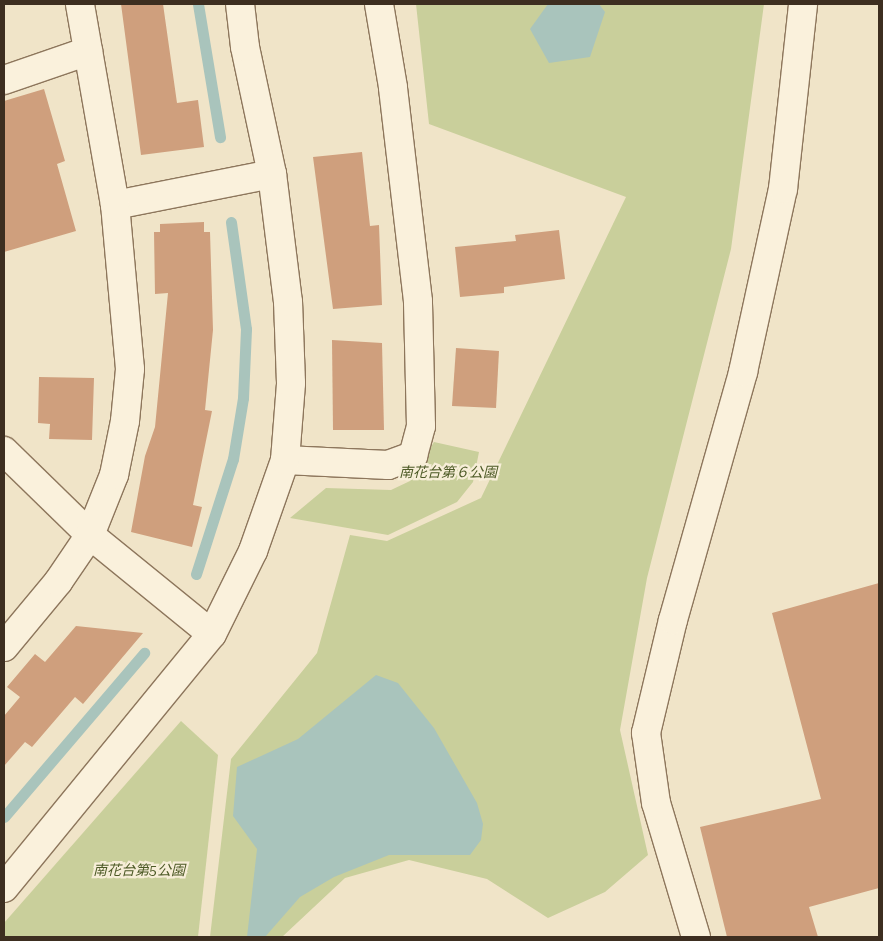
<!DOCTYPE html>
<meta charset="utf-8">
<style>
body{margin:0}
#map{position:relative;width:883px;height:941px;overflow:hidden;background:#f0e4c8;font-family:"Roboto Serif","Noto Sans JP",serif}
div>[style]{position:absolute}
.green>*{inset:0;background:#c9cf9b}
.water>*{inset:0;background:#a9c4bc}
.stream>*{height:11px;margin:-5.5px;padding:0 5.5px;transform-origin:5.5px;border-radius:5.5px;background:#a9c4bc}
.building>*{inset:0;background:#cf9f7d}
.roads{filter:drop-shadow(1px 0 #8d765c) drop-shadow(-1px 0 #8d765c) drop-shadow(0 1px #8d765c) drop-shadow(0 -1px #8d765c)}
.minor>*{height:28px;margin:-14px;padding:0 14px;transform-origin:14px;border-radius:14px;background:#faf1dc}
span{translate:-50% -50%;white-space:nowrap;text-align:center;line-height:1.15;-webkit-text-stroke:4.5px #f7eed8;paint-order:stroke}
.park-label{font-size:14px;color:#4d5a26;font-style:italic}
.frame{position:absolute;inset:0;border:5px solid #3d2e20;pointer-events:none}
</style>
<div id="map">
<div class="green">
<div style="clip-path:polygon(416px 4px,764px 4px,731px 249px,647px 578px,620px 730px,648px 855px,605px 892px,548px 918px,487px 879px,409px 860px,345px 878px,282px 937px,210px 937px,231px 759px,317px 653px,350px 535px,387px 541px,481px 498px,626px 197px,429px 124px)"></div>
<div style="clip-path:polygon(434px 442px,479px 452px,473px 482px,457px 502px,388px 535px,290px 518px,326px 488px,391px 490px,410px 481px)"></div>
<div style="clip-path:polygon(181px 721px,218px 755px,198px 937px,4px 937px,4px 923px)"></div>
</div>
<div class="water">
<div style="clip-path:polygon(548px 4px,599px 4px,605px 12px,590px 57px,549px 63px,530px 29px)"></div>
<div style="clip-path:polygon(376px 675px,398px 683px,434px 728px,477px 803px,483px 824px,481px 840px,470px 855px,389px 855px,334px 877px,300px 897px,265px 937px,247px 937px,257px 849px,233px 816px,237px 767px,298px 739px)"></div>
</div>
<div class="stream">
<div style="left:198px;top:4px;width:135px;rotate:80.6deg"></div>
<div style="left:196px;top:574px;width:121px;rotate:-72.2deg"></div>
<div style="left:233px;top:459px;width:62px;rotate:-80.7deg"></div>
<div style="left:243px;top:398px;width:69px;rotate:-87.5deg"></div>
<div style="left:246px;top:329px;width:108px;rotate:-98deg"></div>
<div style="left:4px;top:817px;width:216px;rotate:-49.5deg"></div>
</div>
<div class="building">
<div style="clip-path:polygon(121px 4px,163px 4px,177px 103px,198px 100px,204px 147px,141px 155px)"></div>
<div style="clip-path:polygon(44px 89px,65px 161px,57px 164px,76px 231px,4px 252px,4px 101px)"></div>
<div style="clip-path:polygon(362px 152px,370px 226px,379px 225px,382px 305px,333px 309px,313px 157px)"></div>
<div style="clip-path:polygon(204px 222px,204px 232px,210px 232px,213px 330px,205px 410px,212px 411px,193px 505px,202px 507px,192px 547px,131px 532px,145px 456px,155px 427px,168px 293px,155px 294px,154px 232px,160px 232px,160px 224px)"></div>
<div style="clip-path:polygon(559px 230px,565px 279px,504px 287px,504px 293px,460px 297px,455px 247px,516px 241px,515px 235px)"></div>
<div style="clip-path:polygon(332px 340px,382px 343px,384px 430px,333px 430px)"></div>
<div style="clip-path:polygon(456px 348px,499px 351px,496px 408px,452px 406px)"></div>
<div style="clip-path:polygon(39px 377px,94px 378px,92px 440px,49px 439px,50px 424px,38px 423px)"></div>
<div style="clip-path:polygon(879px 583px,879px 888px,809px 907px,818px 937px,727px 937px,700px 827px,821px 799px,772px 613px)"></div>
<div style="clip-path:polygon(76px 626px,143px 633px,83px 704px,75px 697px,32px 747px,25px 742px,4px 766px,4px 716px,20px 697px,7px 687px,35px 654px,45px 662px)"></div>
</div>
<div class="roads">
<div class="minor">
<div style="left:4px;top:80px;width:89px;rotate:-19deg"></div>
<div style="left:115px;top:205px;width:160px;rotate:-11.2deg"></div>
<div style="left:4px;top:451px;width:120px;rotate:44.3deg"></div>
<div style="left:90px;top:535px;width:157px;rotate:39.1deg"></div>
<div style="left:285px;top:460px;width:103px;rotate:2.8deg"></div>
<div style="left:388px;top:465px;width:27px;rotate:-20deg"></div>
<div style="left:413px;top:456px;width:31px;rotate:-75deg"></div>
<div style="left:421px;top:426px;width:125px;rotate:-91.4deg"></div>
<div style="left:418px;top:301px;width:215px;rotate:-96.7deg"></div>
<div style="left:393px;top:87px;width:84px;rotate:-99.6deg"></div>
<div style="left:4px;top:647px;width:85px;rotate:-50.3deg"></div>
<div style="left:58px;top:582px;width:57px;rotate:-55.8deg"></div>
<div style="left:90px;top:535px;width:65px;rotate:-68.2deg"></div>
<div style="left:114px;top:475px;width:55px;rotate:-78.5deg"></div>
<div style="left:125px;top:421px;width:52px;rotate:-84.5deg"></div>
<div style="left:130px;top:369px;width:165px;rotate:-95.2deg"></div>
<div style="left:115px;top:205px;width:204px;rotate:-99.9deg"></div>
<div style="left:4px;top:888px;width:328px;rotate:-50.7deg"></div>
<div style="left:212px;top:634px;width:93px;rotate:-63.7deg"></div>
<div style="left:253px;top:551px;width:96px;rotate:-70.6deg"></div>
<div style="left:285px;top:460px;width:77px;rotate:-85.5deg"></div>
<div style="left:291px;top:383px;width:81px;rotate:-92.1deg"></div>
<div style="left:288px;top:302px;width:129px;rotate:-97.1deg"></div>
<div style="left:272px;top:174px;width:130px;rotate:-102deg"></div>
<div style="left:245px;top:47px;width:43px;rotate:-96.6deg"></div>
<div style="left:696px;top:937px;width:140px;rotate:-106.6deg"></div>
<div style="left:656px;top:803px;width:71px;rotate:-98.1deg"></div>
<div style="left:646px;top:733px;width:116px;rotate:-76.6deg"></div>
<div style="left:673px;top:620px;width:258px;rotate:-74.2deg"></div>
<div style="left:743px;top:372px;width:187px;rotate:-77.7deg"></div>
<div style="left:783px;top:189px;width:186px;rotate:-83.8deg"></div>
</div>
</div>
<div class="park-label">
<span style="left:448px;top:472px">南花台第６公園</span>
<span style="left:139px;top:870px">南花台第5公園</span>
</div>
<div class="frame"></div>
</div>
